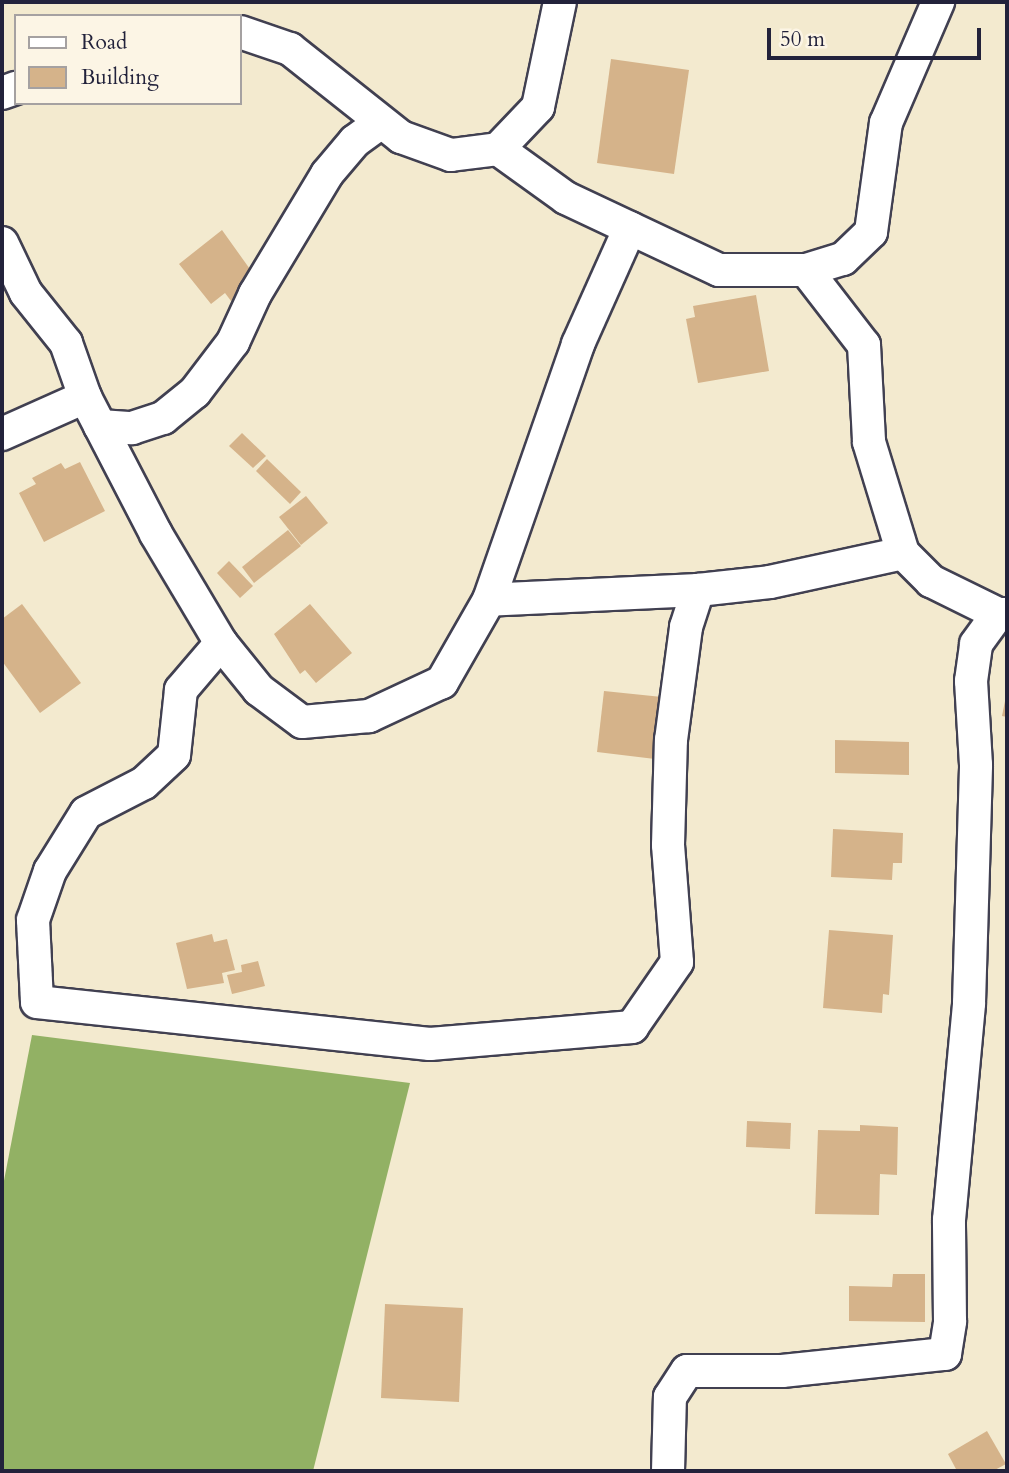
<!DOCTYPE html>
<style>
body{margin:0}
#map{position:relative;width:1009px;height:1473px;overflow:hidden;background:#f3eacf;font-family:Cardo,serif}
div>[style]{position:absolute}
.forest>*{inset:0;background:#92b164}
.building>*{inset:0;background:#d5b38a}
.roads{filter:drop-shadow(2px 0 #414051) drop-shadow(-2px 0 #414051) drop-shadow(0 2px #414051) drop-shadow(0 -2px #414051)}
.minor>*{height:32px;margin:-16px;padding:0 16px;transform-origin:16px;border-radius:16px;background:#fff}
span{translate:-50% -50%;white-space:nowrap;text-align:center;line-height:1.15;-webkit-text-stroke:5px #fcf5e5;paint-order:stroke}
.frame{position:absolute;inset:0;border:4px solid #22223b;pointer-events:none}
.legend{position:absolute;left:14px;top:14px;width:228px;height:91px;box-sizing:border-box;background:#fcf5e5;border:2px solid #a5a1a1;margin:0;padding:9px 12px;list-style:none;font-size:21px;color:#22223b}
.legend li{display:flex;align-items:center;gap:14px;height:35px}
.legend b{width:35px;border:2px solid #a5a1a1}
.scale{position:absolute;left:767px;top:28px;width:214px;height:32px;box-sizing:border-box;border:4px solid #22223b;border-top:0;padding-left:9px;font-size:21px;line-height:24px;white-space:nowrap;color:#22223b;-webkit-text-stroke:5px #fcf5e5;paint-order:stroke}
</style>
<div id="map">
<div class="forest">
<div style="clip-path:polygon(32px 1035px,410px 1083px,313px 1471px,2px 1471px,2px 1191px)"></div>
</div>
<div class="building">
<div style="clip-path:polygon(611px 59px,689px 70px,674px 174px,597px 163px)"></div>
<div style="clip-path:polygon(222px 230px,252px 272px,246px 276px,253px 284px,231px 301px,225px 293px,211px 304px,179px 264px)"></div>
<div style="clip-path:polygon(756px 295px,769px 371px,698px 383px,686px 319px,695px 317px,693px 306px)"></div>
<div style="clip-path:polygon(242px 433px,266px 456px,253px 468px,229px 446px)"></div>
<div style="clip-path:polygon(267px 459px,301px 492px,290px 504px,256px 471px)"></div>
<div style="clip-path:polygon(80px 462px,105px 511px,44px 542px,19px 493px,36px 484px,32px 478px,61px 463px,65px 469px)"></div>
<div style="clip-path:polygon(306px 496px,328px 523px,301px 545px,279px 517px)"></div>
<div style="clip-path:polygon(288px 530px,301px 546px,254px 583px,242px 567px)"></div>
<div style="clip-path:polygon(229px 561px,253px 586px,240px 598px,217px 573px)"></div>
<div style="clip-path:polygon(22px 604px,81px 683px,40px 713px,2px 661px,2px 619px)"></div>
<div style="clip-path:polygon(310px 604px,352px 653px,316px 683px,305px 670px,300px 674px,274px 634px)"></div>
<div style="clip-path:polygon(604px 691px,662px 697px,655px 759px,597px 752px)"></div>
<div style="clip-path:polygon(1006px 696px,1007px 696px,1007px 717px,1002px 716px)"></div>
<div style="clip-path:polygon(835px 740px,909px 742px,909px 775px,835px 773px)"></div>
<div style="clip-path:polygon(833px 829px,903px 833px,902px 863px,893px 863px,892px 880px,831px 877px)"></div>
<div style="clip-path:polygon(829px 930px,893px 935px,889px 995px,883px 994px,882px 1013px,823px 1008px)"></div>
<div style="clip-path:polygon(212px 934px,214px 942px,227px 939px,235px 970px,222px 973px,224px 983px,187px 989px,176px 943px)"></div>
<div style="clip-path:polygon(258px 961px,265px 986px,232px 994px,227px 975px,242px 972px,241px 965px)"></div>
<div style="clip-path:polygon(747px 1121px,791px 1123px,790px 1149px,746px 1147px)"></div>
<div style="clip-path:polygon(860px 1125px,898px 1127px,897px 1175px,880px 1174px,879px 1215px,815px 1214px,818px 1130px,860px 1131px)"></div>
<div style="clip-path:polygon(893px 1274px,925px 1274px,925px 1322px,849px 1321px,849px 1286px,892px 1287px)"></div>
<div style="clip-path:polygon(385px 1304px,463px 1308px,459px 1402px,381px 1398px)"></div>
<div style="clip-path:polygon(987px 1431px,1006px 1464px,993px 1471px,957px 1471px,948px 1454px)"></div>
</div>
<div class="roads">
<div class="minor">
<div style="left:240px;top:32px;width:53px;rotate:18.8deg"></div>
<div style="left:290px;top:49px;width:142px;rotate:38.4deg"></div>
<div style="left:401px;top:137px;width:53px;rotate:19.8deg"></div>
<div style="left:451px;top:155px;width:47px;rotate:-7.3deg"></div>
<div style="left:498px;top:149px;width:58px;rotate:-46.4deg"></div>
<div style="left:538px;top:107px;width:107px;rotate:-78.2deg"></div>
<div style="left:2px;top:93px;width:15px;rotate:-20deg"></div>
<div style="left:498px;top:149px;width:84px;rotate:35.8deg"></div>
<div style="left:566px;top:198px;width:169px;rotate:25.2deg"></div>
<div style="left:719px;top:270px;width:87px"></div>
<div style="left:806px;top:270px;width:39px;rotate:-17deg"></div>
<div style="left:843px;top:259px;width:39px;rotate:-44deg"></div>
<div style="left:871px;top:232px;width:110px;rotate:-82.2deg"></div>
<div style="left:886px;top:123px;width:132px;rotate:-66.7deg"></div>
<div style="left:2px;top:243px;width:55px;rotate:64.4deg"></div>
<div style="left:26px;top:293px;width:64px;rotate:51.3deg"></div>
<div style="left:66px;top:343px;width:57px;rotate:70.6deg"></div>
<div style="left:85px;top:397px;width:154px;rotate:62.6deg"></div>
<div style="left:156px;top:534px;width:127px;rotate:59.2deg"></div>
<div style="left:806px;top:270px;width:95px;rotate:52.3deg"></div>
<div style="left:864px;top:345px;width:97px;rotate:87deg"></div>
<div style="left:869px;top:442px;width:116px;rotate:73deg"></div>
<div style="left:100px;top:426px;width:32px;rotate:4deg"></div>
<div style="left:132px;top:428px;width:33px;rotate:-18deg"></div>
<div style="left:163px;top:418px;width:41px;rotate:-39.1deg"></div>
<div style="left:195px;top:392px;width:63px;rotate:-52.8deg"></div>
<div style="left:233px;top:342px;width:53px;rotate:-65.4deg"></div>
<div style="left:255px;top:294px;width:140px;rotate:-59deg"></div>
<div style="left:327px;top:174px;width:43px;rotate:-49.7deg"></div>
<div style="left:355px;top:141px;width:32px;rotate:-36deg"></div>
<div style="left:2px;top:434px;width:91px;rotate:-24deg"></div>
<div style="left:698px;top:590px;width:209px;rotate:177.3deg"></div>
<div style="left:489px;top:600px;width:95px;rotate:119.8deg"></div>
<div style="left:442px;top:682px;width:81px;rotate:155deg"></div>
<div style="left:369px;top:716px;width:67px;rotate:174.9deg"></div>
<div style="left:302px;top:722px;width:54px;rotate:-143.3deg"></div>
<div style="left:259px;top:690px;width:60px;rotate:-129deg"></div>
<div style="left:221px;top:643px;width:62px;rotate:130.4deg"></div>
<div style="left:181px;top:690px;width:65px;rotate:96.1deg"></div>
<div style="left:174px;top:755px;width:41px;rotate:137deg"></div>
<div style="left:144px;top:783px;width:65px;rotate:152.7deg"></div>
<div style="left:86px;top:813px;width:68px;rotate:121.8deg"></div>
<div style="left:50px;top:871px;width:52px;rotate:109.1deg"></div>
<div style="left:33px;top:920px;width:82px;rotate:87.2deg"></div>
<div style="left:37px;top:1002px;width:395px;rotate:6.1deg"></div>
<div style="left:430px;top:1044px;width:203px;rotate:-4.8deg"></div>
<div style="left:632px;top:1027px;width:79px;rotate:-55.3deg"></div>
<div style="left:677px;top:962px;width:117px;rotate:-94.4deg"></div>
<div style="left:668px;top:845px;width:105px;rotate:-88.4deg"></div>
<div style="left:671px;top:740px;width:114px;rotate:-82.4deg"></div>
<div style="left:686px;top:627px;width:39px;rotate:-72deg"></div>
<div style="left:698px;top:590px;width:72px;rotate:-6.3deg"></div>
<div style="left:770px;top:582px;width:136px;rotate:-12.3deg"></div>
<div style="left:903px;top:553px;width:40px;rotate:45deg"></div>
<div style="left:931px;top:581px;width:75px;rotate:26.2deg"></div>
<div style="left:998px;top:614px;width:9px"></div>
<div style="left:489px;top:600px;width:271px;rotate:-70.8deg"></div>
<div style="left:578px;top:344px;width:127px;rotate:-65.9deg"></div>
<div style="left:668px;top:1471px;width:74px;rotate:-88.5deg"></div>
<div style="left:670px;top:1397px;width:31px;rotate:-57deg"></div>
<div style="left:687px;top:1371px;width:95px"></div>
<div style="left:782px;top:1371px;width:164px;rotate:-6deg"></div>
<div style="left:945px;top:1354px;width:33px;rotate:-81deg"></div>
<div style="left:950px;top:1321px;width:101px;rotate:-90.6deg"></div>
<div style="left:949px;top:1220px;width:218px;rotate:-84.7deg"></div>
<div style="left:969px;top:1003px;width:238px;rotate:-88.3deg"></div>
<div style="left:976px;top:765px;width:84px;rotate:-93.4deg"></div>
<div style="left:971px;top:681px;width:37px;rotate:-82deg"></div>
<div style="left:976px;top:644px;width:37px;rotate:-54deg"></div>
</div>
</div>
<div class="frame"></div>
<ul class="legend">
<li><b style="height:9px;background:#fff"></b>Road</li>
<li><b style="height:19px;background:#d5b38a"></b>Building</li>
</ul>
<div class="scale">50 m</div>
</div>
